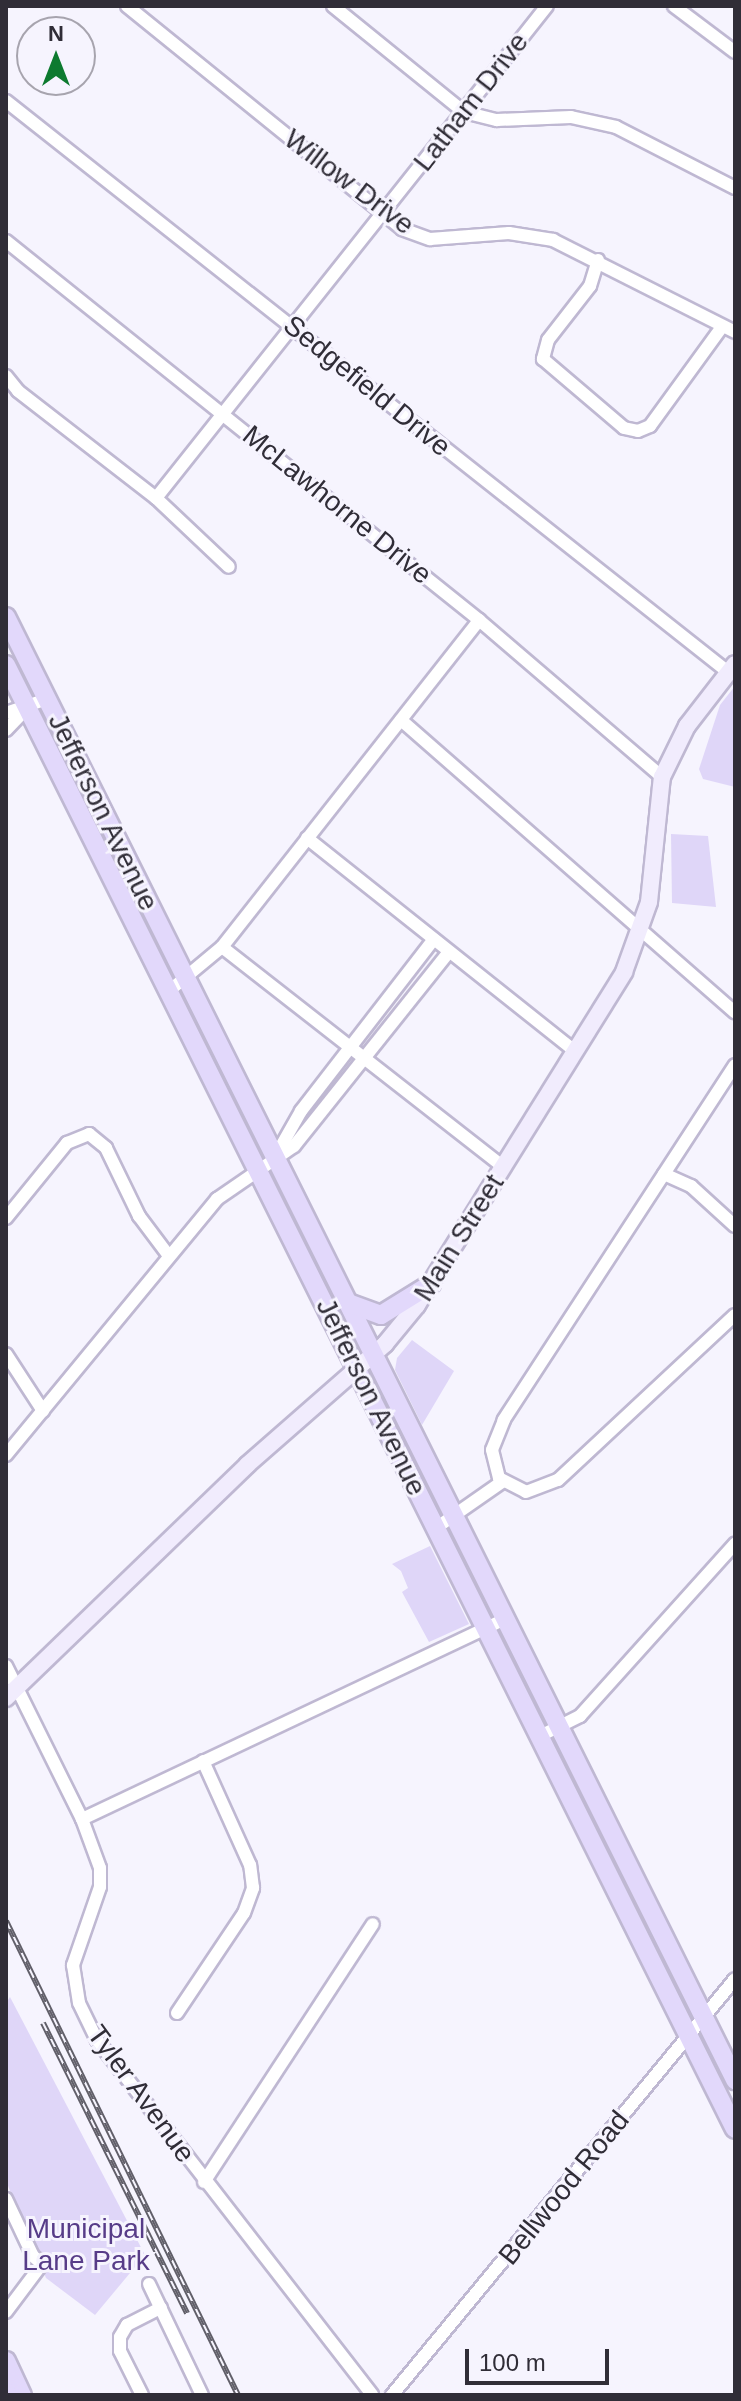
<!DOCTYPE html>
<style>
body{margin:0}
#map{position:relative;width:741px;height:2401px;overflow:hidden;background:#f6f4fe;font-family:Helvetica,sans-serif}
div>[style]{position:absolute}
.green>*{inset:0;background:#dfd6f8}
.roads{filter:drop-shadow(2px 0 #bfb8d2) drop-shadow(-2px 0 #bfb8d2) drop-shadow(0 2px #bfb8d2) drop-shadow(0 -2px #bfb8d2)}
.minor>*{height:12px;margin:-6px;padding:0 6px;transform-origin:6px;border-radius:6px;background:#fff}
.secondary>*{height:16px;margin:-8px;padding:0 8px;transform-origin:8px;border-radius:8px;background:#f1ecfd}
.primary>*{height:18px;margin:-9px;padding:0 9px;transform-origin:9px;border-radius:9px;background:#e2d8fb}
.rail>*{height:6px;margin-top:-3px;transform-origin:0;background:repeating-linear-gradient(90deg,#f6f4fe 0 9px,#615f69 0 18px);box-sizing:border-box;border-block:2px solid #615f69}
span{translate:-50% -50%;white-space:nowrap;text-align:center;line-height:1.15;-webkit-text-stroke:6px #f6f4fe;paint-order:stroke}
.street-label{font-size:28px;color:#302d37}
.park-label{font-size:28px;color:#573c88}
.frame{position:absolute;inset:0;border:8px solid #302d37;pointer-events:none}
.north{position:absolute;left:16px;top:16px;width:80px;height:80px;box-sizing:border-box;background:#f6f4fe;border:2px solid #a7a4ae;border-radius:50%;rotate:0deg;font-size:22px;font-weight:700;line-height:32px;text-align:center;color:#302d37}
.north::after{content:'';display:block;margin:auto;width:28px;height:36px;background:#0d7a2f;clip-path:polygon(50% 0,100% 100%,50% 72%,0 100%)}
.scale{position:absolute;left:465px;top:2349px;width:144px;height:36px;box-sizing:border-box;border:4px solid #302d37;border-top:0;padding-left:10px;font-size:24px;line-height:28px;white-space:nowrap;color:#302d37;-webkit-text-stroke:6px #f6f4fe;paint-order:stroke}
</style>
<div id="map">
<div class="green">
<div style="clip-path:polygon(735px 686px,735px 787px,703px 779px,699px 769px,720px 705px)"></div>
<div style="clip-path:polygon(671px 834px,708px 836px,716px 907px,672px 903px)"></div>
<div style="clip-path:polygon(412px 1340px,454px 1371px,422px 1425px,395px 1370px,397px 1358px)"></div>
<div style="clip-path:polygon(430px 1546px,469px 1624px,429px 1642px,402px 1592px,408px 1588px,401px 1571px,392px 1564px)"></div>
<div style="clip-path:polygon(10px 1997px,145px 2255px,95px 2315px,46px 2278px,6px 2181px,6px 2003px)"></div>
</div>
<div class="roads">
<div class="minor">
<div style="left:127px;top:6px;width:354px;rotate:39deg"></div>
<div style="left:402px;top:229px;width:30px;rotate:20deg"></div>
<div style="left:430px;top:239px;width:79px;rotate:-4.3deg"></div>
<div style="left:509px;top:233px;width:45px;rotate:9deg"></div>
<div style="left:553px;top:240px;width:204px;rotate:26.8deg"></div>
<div style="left:333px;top:6px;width:169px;rotate:39deg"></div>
<div style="left:464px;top:112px;width:34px;rotate:14deg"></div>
<div style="left:497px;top:120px;width:74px;rotate:-2.3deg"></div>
<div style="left:571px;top:117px;width:46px;rotate:12.5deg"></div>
<div style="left:616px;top:127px;width:134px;rotate:27.1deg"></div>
<div style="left:674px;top:6px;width:76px;rotate:37deg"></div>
<div style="left:6px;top:101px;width:921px;rotate:38.34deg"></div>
<div style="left:6px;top:241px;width:606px;rotate:38.7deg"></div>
<div style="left:479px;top:620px;width:241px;rotate:40.6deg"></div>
<div style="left:598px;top:260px;width:27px;rotate:107deg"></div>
<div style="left:590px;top:286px;width:68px;rotate:127.9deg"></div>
<div style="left:548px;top:340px;width:20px;rotate:105deg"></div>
<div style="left:543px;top:359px;width:106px;rotate:40.4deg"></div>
<div style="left:624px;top:428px;width:14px;rotate:12deg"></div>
<div style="left:638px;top:431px;width:13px;rotate:-23deg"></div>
<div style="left:650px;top:426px;width:122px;rotate:-54deg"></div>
<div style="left:6px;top:376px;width:19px;rotate:51deg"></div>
<div style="left:18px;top:391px;width:175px;rotate:37.8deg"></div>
<div style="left:156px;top:498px;width:100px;rotate:43.4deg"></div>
<div style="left:156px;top:498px;width:628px;rotate:-51.53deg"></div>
<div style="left:6px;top:713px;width:43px;rotate:-18.9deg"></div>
<div style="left:401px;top:720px;width:444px;rotate:41.2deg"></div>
<div style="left:6px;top:730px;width:30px;rotate:-46deg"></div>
<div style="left:307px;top:838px;width:342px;rotate:38.5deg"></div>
<div style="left:222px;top:947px;width:358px;rotate:38deg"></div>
<div style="left:169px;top:991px;width:69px;rotate:-39.7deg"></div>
<div style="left:222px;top:947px;width:416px;rotate:-51.8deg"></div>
<div style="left:735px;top:1065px;width:424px;rotate:123.1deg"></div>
<div style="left:504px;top:1420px;width:32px;rotate:112deg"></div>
<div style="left:492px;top:1450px;width:29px;rotate:76deg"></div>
<div style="left:499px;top:1478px;width:30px;rotate:27deg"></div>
<div style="left:526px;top:1492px;width:34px;rotate:-21deg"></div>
<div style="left:558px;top:1480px;width:242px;rotate:-43deg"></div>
<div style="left:275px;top:1157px;width:53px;rotate:-60.5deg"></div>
<div style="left:301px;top:1111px;width:217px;rotate:-52.3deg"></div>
<div style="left:664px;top:1174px;width:30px;rotate:24deg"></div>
<div style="left:691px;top:1186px;width:59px;rotate:42.3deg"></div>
<div style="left:6px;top:1218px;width:97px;rotate:-50.9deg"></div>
<div style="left:67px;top:1143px;width:24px;rotate:-22deg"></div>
<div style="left:89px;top:1134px;width:22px;rotate:39deg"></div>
<div style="left:106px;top:1148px;width:76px;rotate:64.1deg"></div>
<div style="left:139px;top:1216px;width:50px;rotate:53.1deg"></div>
<div style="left:6px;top:1354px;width:68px;rotate:57deg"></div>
<div style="left:6px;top:1455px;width:332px;rotate:-50.5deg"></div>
<div style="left:217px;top:1199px;width:93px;rotate:-34.5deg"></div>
<div style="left:294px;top:1146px;width:248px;rotate:-51.4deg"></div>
<div style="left:436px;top:1528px;width:80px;rotate:-34.9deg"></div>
<div style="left:6px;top:1666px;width:171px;rotate:63.6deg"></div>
<div style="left:82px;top:1819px;width:52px;rotate:69.8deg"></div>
<div style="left:100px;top:1868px;width:19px;rotate:90deg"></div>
<div style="left:100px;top:1887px;width:83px;rotate:109.1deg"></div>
<div style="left:73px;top:1965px;width:38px;rotate:81deg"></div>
<div style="left:79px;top:2003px;width:41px;rotate:64.1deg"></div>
<div style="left:97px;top:2040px;width:449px;rotate:52.2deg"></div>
<div style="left:540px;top:1736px;width:45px;rotate:-26.6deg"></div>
<div style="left:580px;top:1716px;width:232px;rotate:-48deg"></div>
<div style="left:82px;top:1819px;width:468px;rotate:-25.3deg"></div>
<div style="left:177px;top:2013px;width:120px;rotate:-56.2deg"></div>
<div style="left:244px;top:1913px;width:27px;rotate:-70deg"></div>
<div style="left:253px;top:1888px;width:23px;rotate:-97deg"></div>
<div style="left:250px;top:1865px;width:114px;rotate:-114.3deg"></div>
<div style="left:204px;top:2182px;width:308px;rotate:-56.8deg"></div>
<div style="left:6px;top:2199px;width:63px;rotate:64.7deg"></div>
<div style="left:33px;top:2256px;width:12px;rotate:42deg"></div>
<div style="left:42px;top:2264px;width:60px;rotate:126.9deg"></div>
<div style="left:149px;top:2284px;width:123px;rotate:64.5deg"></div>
<div style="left:142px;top:2395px;width:49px;rotate:-116.6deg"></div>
<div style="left:120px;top:2351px;width:14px;rotate:-90deg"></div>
<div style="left:120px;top:2337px;width:14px;rotate:-60deg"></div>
<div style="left:127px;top:2325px;width:38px;rotate:-27deg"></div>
<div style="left:392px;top:2395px;width:539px;rotate:-50.49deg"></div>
</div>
<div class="secondary">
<div style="left:6px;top:1698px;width:335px;rotate:-44deg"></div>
<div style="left:247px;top:1465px;width:184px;rotate:-41.2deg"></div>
<div style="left:385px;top:1344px;width:50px;rotate:-50.6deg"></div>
<div style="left:417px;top:1305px;width:392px;rotate:-58.1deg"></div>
<div style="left:624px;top:972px;width:74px;rotate:-70.3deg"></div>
<div style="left:649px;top:902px;width:126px;rotate:-84.1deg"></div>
<div style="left:662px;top:777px;width:57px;rotate:-63.9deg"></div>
<div style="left:687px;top:726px;width:78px;rotate:-52.3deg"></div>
</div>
<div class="primary">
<div style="left:6px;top:617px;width:1635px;rotate:63.51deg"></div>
<div style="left:6px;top:665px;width:1635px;rotate:63.53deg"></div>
<div style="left:348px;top:1303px;width:35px;rotate:20deg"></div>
<div style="left:381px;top:1315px;width:59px;rotate:-31.8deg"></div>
<div style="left:6px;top:2361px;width:38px;rotate:65deg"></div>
<div style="left:6px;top:2391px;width:4px;rotate:63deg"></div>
</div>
</div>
<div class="rail">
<div style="left:6px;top:1921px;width:528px;rotate:63.92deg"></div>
<div style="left:43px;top:2023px;width:324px;rotate:63.6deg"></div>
</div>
<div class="street-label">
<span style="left:471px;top:102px;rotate:-52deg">Latham Drive</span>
<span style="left:349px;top:182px;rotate:37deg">Willow Drive</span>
<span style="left:367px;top:386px;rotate:39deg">Sedgefield Drive</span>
<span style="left:337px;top:505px;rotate:39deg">McLawhorne Drive</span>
<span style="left:103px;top:812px;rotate:64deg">Jefferson Avenue</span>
<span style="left:459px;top:1238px;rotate:-58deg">Main Street</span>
<span style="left:371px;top:1397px;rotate:64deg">Jefferson Avenue</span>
<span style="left:141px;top:2094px;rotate:54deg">Tyler Avenue</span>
<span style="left:564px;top:2188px;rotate:-51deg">Bellwood Road</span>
</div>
<div class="park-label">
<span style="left:86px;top:2245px">Municipal<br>Lane Park</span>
</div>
<div class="frame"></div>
<div class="north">N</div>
<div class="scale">100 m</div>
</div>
